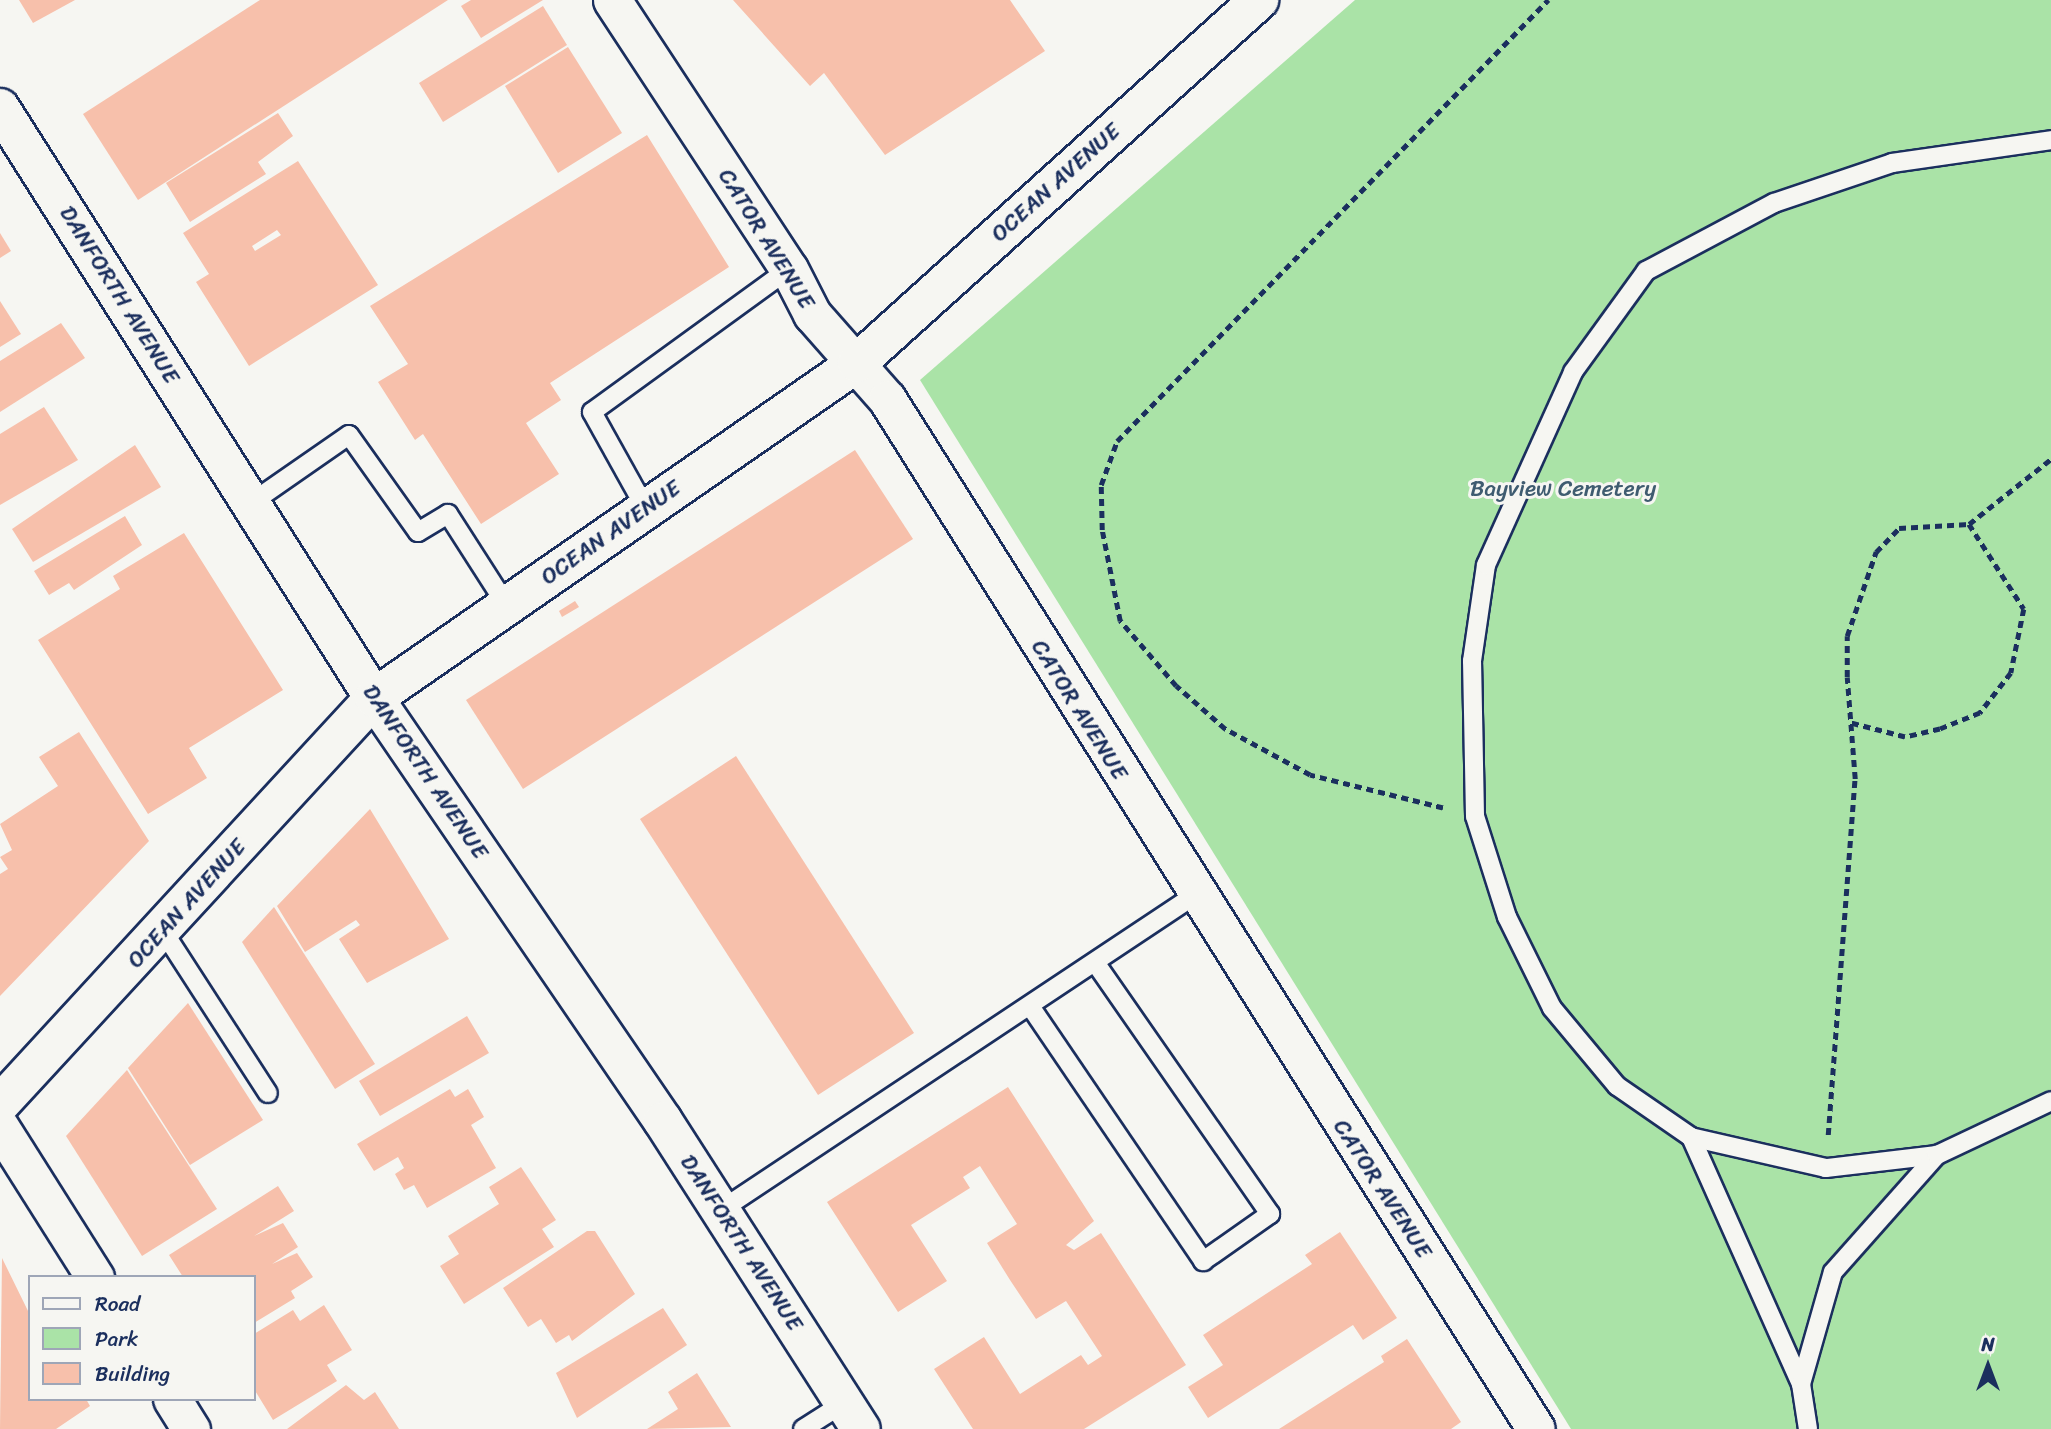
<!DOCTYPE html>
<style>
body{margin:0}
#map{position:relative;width:2051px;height:1429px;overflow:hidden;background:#f6f6f2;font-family:Sriracha,sans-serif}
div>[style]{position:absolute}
.green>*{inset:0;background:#aae3a7}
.building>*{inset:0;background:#f7c0ab}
.path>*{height:4.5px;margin-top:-2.25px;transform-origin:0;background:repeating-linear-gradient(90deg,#1b2f5e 0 7px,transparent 0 12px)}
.roads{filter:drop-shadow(2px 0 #1b2f5e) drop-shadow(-2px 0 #1b2f5e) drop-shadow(0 2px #1b2f5e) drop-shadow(0 -2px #1b2f5e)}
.lane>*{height:18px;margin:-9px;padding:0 9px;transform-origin:9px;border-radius:9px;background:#f6f6f2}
.street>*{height:37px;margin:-18.5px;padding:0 18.5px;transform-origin:18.5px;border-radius:18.5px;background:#f6f6f2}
.secondary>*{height:38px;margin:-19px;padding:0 19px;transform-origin:19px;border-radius:19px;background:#f6f6f2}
span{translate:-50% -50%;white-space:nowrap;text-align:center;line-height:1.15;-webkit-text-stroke:6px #f6f6f2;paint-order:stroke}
.street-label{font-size:23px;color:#1b2f5e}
.park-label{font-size:23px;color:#3f5c70}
.legend{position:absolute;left:28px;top:1275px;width:228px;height:126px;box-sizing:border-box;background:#f6f6f2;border:2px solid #9ea6b7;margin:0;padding:9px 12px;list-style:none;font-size:21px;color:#1b2f5e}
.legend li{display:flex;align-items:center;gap:14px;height:35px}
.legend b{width:35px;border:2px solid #9ea6b7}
.north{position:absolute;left:1953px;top:1331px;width:70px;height:70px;-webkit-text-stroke:5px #f6f6f2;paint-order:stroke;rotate:0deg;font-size:19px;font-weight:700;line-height:28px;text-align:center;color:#1b2f5e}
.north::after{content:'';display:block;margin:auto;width:24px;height:32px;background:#1b2f5e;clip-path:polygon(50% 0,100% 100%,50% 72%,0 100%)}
</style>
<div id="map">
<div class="green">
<div style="clip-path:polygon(1355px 0,2051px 0,2051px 1429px,1571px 1429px,920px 380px)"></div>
</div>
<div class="building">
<div style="clip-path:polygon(19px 0,75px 0,33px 23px)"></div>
<div style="clip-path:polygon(260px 0,448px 0,138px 200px,83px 114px)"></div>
<div style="clip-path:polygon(471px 0,543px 0,481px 38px,461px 6px)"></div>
<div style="clip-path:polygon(733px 0,1010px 0,1045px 51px,885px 155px,824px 73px,810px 86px)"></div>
<div style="clip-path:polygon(543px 6px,567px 45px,443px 122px,419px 83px)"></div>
<div style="clip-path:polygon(568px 47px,622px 133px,558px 173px,505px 86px)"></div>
<div style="clip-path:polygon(278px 113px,293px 136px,258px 162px,266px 174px,190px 222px,166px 183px)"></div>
<div style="clip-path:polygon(647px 135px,729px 267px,550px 383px,561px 400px,526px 423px,559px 474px,481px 524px,423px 434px,415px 440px,378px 382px,408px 364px,370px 306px)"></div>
<div style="clip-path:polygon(evenodd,298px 161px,378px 285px,249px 366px,196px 282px,209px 274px,183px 233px,298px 161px,277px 230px,281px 235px,255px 251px,252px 246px,277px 230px)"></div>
<div style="clip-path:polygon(0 233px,11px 251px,0 258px)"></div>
<div style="clip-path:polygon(0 301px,21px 334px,0 347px)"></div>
<div style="clip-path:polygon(61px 323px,85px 358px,0 412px,0 361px)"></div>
<div style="clip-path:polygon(44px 407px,78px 460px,0 505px,0 434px)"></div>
<div style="clip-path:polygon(135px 445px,161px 487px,33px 562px,12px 529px)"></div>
<div style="clip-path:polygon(855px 450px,913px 539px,523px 789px,466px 700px)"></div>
<div style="clip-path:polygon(125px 516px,142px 545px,74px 590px,69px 583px,49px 595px,34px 571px)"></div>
<div style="clip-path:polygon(184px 533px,283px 690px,189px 748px,207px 778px,148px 814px,38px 640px,120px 589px,113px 576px)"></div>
<div style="clip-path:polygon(575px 601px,579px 607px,562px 617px,559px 611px)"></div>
<div style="clip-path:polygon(79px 732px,149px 841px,0 996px,0 874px,8px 869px,0 857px,12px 850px,0 824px,58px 786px,39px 757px)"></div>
<div style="clip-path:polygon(736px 756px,914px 1033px,818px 1095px,640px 819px)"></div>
<div style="clip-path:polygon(370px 809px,449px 939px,367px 983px,339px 939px,360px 925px,356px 920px,305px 952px,277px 906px)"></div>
<div style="clip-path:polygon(274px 907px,375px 1064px,335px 1089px,242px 942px)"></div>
<div style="clip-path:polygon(188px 1003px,263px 1120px,190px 1165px,128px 1068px)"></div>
<div style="clip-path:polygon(467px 1016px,489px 1053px,380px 1116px,359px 1081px)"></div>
<div style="clip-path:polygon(127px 1070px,217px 1209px,142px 1256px,66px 1136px)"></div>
<div style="clip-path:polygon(1008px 1087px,1094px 1221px,1066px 1245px,1074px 1250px,1101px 1233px,1186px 1365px,1084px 1429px,973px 1429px,934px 1369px,984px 1337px,1020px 1394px,1081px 1355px,1088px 1365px,1102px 1356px,1066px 1301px,1036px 1319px,1010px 1280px,987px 1243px,1017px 1224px,980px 1166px,963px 1177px,970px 1188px,911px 1225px,947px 1281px,898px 1312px,827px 1202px)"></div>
<div style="clip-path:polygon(450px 1089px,455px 1097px,468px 1089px,484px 1117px,471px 1125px,496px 1168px,427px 1208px,414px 1185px,404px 1190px,395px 1174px,404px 1168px,398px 1157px,374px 1171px,357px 1144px)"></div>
<div style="clip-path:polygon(521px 1167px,556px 1220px,542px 1229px,554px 1247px,464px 1304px,440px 1266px,459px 1254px,448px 1236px,499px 1204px,489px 1187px)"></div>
<div style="clip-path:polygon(278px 1186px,294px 1211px,254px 1236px,283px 1223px,298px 1247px,272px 1264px,297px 1253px,313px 1277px,291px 1291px,295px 1298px,254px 1323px,254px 1277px,183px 1277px,169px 1255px)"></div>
<div style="clip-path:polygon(587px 1231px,595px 1231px,635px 1294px,572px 1341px,569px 1335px,556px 1343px,541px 1319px,528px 1327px,503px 1288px)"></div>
<div style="clip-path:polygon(1340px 1232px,1397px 1318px,1363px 1340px,1353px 1325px,1208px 1418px,1188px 1387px,1223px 1365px,1203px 1335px,1312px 1264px,1305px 1255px)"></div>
<div style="clip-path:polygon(2px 1258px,30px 1315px,30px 1399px,86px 1399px,90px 1406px,56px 1429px,0 1429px)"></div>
<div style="clip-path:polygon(324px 1305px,352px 1350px,327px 1365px,337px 1381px,273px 1420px,254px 1389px,254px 1334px,293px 1310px,300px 1321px)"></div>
<div style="clip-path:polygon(663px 1308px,687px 1345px,577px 1418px,556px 1373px)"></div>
<div style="clip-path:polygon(1407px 1339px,1461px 1422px,1451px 1429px,1279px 1429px,1384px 1362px,1381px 1356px)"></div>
<div style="clip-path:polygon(697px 1373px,731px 1427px,647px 1429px,678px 1409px,668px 1392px)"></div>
<div style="clip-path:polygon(346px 1385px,364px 1400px,375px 1392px,399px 1429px,287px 1429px)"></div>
</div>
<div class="path">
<div style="left:1969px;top:524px;width:105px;rotate:-38.4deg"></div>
<div style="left:1443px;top:808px;width:137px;rotate:-166.1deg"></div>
<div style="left:1310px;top:775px;width:97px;rotate:-151.6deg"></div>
<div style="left:1225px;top:729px;width:65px;rotate:-138.7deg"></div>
<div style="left:1176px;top:686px;width:86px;rotate:-130.7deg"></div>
<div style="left:1120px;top:621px;width:93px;rotate:-101.2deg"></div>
<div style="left:1102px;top:530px;width:45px;rotate:-91.3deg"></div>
<div style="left:1101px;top:485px;width:47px;rotate:-70deg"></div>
<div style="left:1117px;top:441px;width:617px;rotate:-45.66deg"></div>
<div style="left:1828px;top:1135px;width:357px;rotate:-85.7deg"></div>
<div style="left:1855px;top:779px;width:102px;rotate:-94.5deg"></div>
<div style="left:1847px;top:677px;width:41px;rotate:-90deg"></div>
<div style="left:1847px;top:636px;width:89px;rotate:-71deg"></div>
<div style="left:1876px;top:552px;width:33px;rotate:-46deg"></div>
<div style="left:1899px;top:528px;width:70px;rotate:-3.3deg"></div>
<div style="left:1969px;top:524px;width:101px;rotate:57.1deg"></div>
<div style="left:2024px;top:609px;width:65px;rotate:101.5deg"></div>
<div style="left:2011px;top:673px;width:51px;rotate:127.8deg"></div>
<div style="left:1980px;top:713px;width:43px;rotate:158.2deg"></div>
<div style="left:1940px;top:729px;width:36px;rotate:167deg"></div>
<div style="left:1905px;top:737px;width:56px;rotate:-165.5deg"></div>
</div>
<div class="roads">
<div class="lane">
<div style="left:251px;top:503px;width:119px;rotate:-34.8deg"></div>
<div style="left:349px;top:435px;width:119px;rotate:54.6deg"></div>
<div style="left:418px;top:532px;width:35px;rotate:-31deg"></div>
<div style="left:448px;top:514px;width:109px;rotate:57.3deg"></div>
<div style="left:646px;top:509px;width:111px;rotate:-119.1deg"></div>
<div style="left:592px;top:412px;width:243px;rotate:-36deg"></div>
<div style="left:163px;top:931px;width:193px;rotate:57.1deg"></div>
<div style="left:1032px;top:1009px;width:305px;rotate:55.8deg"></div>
<div style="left:1203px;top:1261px;width:82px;rotate:-35deg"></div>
<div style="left:1270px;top:1214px;width:305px;rotate:-124.8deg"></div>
<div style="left:1691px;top:1137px;width:270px;rotate:66deg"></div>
<div style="left:1937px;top:1155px;width:112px;rotate:173.3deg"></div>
<div style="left:1826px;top:1168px;width:139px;rotate:-167.1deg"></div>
<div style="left:1691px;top:1137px;width:90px;rotate:-145.4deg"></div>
<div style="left:1617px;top:1086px;width:102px;rotate:-129.8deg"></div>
<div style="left:1552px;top:1008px;width:102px;rotate:-116.3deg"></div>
<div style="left:1507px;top:917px;width:106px;rotate:-107.6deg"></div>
<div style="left:1475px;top:816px;width:155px;rotate:-91.1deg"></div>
<div style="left:1472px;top:661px;width:97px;rotate:-81.7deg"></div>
<div style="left:1486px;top:565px;width:212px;rotate:-65.7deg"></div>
<div style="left:1573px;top:372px;width:125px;rotate:-54.1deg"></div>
<div style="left:1646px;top:271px;width:145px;rotate:-28deg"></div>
<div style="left:1774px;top:203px;width:125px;rotate:-18.7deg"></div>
<div style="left:1892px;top:163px;width:161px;rotate:-8.2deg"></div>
<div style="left:721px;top:1210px;width:569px;rotate:-33.61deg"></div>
<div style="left:803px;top:1429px;width:49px;rotate:-32.4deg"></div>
<div style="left:1808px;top:1429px;width:46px;rotate:-98.8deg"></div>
<div style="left:1801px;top:1384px;width:116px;rotate:-74.1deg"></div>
<div style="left:1833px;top:1272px;width:157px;rotate:-48.4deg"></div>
<div style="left:1937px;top:1155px;width:126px;rotate:-25.3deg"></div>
</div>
<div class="street">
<div style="left:612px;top:0;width:322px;rotate:56.7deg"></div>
<div style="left:789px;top:269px;width:51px;rotate:62.9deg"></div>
<div style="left:812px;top:314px;width:113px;rotate:48.6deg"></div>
<div style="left:887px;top:399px;width:1217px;rotate:57.79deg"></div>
<div style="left:0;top:1127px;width:178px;rotate:57.7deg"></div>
<div style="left:172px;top:1399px;width:36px;rotate:58deg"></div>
</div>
<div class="secondary">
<div style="left:0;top:108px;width:699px;rotate:57.63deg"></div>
<div style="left:374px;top:698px;width:512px;rotate:55.66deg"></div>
<div style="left:663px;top:1121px;width:366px;rotate:57.3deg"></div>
<div style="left:0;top:1104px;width:552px;rotate:-47.35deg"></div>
<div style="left:374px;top:698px;width:588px;rotate:-34.74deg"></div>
<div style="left:857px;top:363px;width:542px;rotate:-42.08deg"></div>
</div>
</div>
<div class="street-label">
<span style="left:1056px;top:183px;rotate:-42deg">OCEAN AVENUE</span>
<span style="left:766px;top:239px;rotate:58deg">CATOR AVENUE</span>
<span style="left:119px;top:295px;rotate:58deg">DANFORTH AVENUE</span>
<span style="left:611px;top:533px;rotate:-35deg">OCEAN AVENUE</span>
<span style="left:1079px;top:710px;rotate:58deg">CATOR AVENUE</span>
<span style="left:425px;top:772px;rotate:56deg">DANFORTH AVENUE</span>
<span style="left:187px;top:904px;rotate:-48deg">OCEAN AVENUE</span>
<span style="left:1382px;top:1189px;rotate:57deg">CATOR AVENUE</span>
<span style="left:741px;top:1243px;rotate:57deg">DANFORTH AVENUE</span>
</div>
<div class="park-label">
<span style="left:1563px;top:489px">Bayview Cemetery</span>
</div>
<ul class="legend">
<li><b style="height:9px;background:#f6f6f2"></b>Road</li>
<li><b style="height:19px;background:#aae3a7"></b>Park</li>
<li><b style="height:19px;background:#f7c0ab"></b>Building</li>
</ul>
<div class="north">N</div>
</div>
